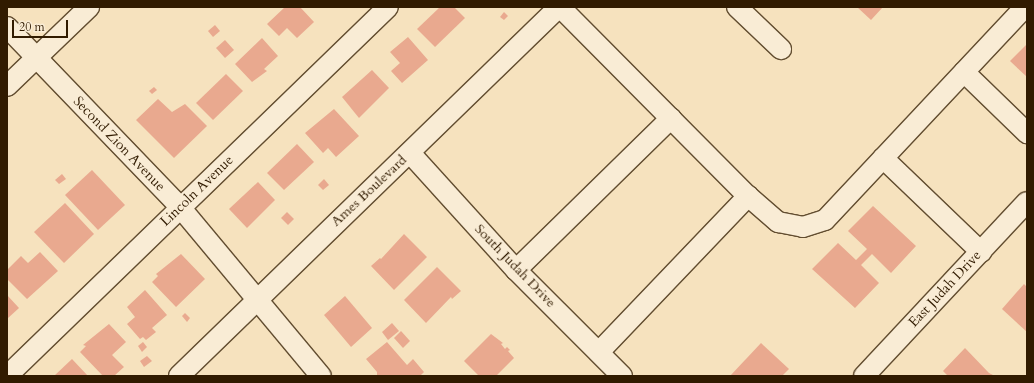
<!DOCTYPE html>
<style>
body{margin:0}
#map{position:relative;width:1034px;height:383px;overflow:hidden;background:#f6e2be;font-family:Cardo,serif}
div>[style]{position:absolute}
.building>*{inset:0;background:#e9a98f}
.roads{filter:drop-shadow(1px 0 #624d30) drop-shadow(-1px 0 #624d30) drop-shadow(0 1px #624d30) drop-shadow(0 -1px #624d30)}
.minor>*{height:20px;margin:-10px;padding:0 10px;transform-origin:10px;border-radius:10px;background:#f9ecd5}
span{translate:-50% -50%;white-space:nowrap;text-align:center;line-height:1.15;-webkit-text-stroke:3px #f9ecd5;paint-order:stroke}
.street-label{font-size:14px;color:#311b00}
.frame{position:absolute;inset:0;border:8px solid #311b00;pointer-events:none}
.scale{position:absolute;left:12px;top:20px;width:56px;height:18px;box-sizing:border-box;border:2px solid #311b00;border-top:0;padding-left:5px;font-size:12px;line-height:14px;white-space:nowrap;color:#311b00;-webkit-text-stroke:3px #f9ecd5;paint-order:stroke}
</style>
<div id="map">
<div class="building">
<div style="clip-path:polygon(285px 7px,300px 7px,314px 22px,297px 38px,287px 28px,279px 36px,267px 24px)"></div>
<div style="clip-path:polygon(440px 7px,454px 7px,465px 18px,435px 47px,417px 29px)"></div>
<div style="clip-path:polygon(857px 7px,883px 7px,871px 20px)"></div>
<div style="clip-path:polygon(504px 12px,508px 16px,504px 20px,500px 17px)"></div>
<div style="clip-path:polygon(215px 25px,220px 31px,213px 37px,208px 31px)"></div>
<div style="clip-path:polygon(408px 37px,428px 60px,402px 83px,391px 71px,400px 63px,390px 52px)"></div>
<div style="clip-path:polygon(262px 38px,278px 56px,264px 69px,267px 71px,252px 82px,235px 64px)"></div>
<div style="clip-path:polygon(225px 40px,234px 50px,225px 58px,216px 48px)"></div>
<div style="clip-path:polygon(1027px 44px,1027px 77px,1010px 61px)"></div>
<div style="clip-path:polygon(372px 70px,389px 88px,359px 118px,342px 97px)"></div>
<div style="clip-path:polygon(226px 74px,243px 91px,213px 120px,196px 103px)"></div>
<div style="clip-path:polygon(154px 87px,157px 90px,152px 94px,149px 91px)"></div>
<div style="clip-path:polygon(158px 99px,172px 112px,185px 104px,207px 126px,174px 158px,136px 120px)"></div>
<div style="clip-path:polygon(334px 109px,359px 136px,336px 157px,328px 148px,323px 153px,305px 133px)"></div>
<div style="clip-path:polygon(297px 144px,314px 162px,284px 190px,267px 173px)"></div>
<div style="clip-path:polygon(92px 170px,125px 205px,98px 230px,65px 195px)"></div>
<div style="clip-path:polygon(62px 174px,66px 179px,59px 184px,55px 180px)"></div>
<div style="clip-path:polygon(324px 179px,329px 185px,323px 190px,318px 185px)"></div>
<div style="clip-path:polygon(258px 182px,275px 200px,247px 228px,229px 209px)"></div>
<div style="clip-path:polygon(65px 203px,94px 234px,64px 263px,34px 232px)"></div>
<div style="clip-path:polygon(873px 206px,916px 246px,891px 273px,872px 254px,861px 265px,879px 283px,855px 308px,812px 269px,838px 243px,856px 260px,867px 249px,848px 231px)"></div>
<div style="clip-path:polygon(287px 212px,294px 219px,288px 225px,281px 218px)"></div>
<div style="clip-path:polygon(404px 234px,427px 257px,394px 290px,371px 266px,380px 258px,381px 259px)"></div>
<div style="clip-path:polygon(40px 252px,58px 271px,27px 299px,7px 279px,7px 270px,21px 256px,28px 263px)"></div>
<div style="clip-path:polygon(181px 254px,205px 279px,176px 307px,152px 282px,158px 276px,156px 274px)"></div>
<div style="clip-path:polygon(437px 267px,461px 291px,452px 299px,451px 297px,426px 323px,404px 300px)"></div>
<div style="clip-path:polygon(1024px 284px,1027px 287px,1027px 332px,1002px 309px)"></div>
<div style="clip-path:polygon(145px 290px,167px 315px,152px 328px,156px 332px,146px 340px,143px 337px,140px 339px,127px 324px,135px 317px,127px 307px)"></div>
<div style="clip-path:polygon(7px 295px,19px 308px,7px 319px)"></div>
<div style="clip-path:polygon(345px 296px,372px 328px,351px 347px,324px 315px)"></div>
<div style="clip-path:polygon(185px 313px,190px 318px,187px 322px,182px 316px)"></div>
<div style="clip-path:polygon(392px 323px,399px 331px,388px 340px,382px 332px)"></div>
<div style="clip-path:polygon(109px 324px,126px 342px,112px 355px,124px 367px,114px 376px,103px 376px,80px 352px,86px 346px,83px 345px)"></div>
<div style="clip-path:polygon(401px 331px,410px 341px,403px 348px,394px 338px)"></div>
<div style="clip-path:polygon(491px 334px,503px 343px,501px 344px,505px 349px,507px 347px,510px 350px,508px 351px,514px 358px,496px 376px,479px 376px,464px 361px)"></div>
<div style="clip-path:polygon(143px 342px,147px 347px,142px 352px,138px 346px)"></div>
<div style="clip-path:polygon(387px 342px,407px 365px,413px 359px,424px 372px,420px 376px,377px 376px,377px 372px,366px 359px)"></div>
<div style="clip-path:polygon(761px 343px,789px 369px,782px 376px,730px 376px)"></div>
<div style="clip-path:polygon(965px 348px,989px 373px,995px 376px,948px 376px,943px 371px)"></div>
<div style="clip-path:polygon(147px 356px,152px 361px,144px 367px,140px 361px)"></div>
<div style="clip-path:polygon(72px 359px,88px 376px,54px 376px)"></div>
</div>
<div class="roads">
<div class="minor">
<div style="left:560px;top:7px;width:267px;rotate:45.2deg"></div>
<div style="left:748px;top:196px;width:40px;rotate:41deg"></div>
<div style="left:778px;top:222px;width:25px;rotate:11deg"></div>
<div style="left:803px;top:227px;width:23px;rotate:-18deg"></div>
<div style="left:825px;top:220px;width:292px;rotate:-46.8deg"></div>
<div style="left:737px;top:7px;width:61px;rotate:43.7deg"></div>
<div style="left:7px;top:27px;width:250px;rotate:46.1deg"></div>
<div style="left:180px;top:207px;width:220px;rotate:50.2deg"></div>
<div style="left:964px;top:72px;width:88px;rotate:44.1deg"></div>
<div style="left:7px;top:86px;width:114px;rotate:-43.9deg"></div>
<div style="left:410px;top:153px;width:158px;rotate:47.8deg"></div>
<div style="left:516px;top:270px;width:150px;rotate:45deg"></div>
<div style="left:883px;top:158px;width:136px;rotate:43.8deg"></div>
<div style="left:516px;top:270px;width:217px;rotate:-44.4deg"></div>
<div style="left:599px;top:352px;width:216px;rotate:-46.3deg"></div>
<div style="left:7px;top:376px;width:530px;rotate:-44.08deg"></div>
<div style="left:179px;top:376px;width:530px;rotate:-44.16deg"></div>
<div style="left:864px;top:376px;width:238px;rotate:-46.9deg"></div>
</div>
</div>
<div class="street-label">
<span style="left:119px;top:144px;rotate:46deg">Second Zion Avenue</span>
<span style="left:197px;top:191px;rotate:-44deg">Lincoln Avenue</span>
<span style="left:369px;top:191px;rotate:-43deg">Ames Boulevard</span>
<span style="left:515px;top:266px;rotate:46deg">South Judah Drive</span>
<span style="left:945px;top:289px;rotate:-47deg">East Judah Drive</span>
</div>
<div class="frame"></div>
<div class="scale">20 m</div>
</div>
